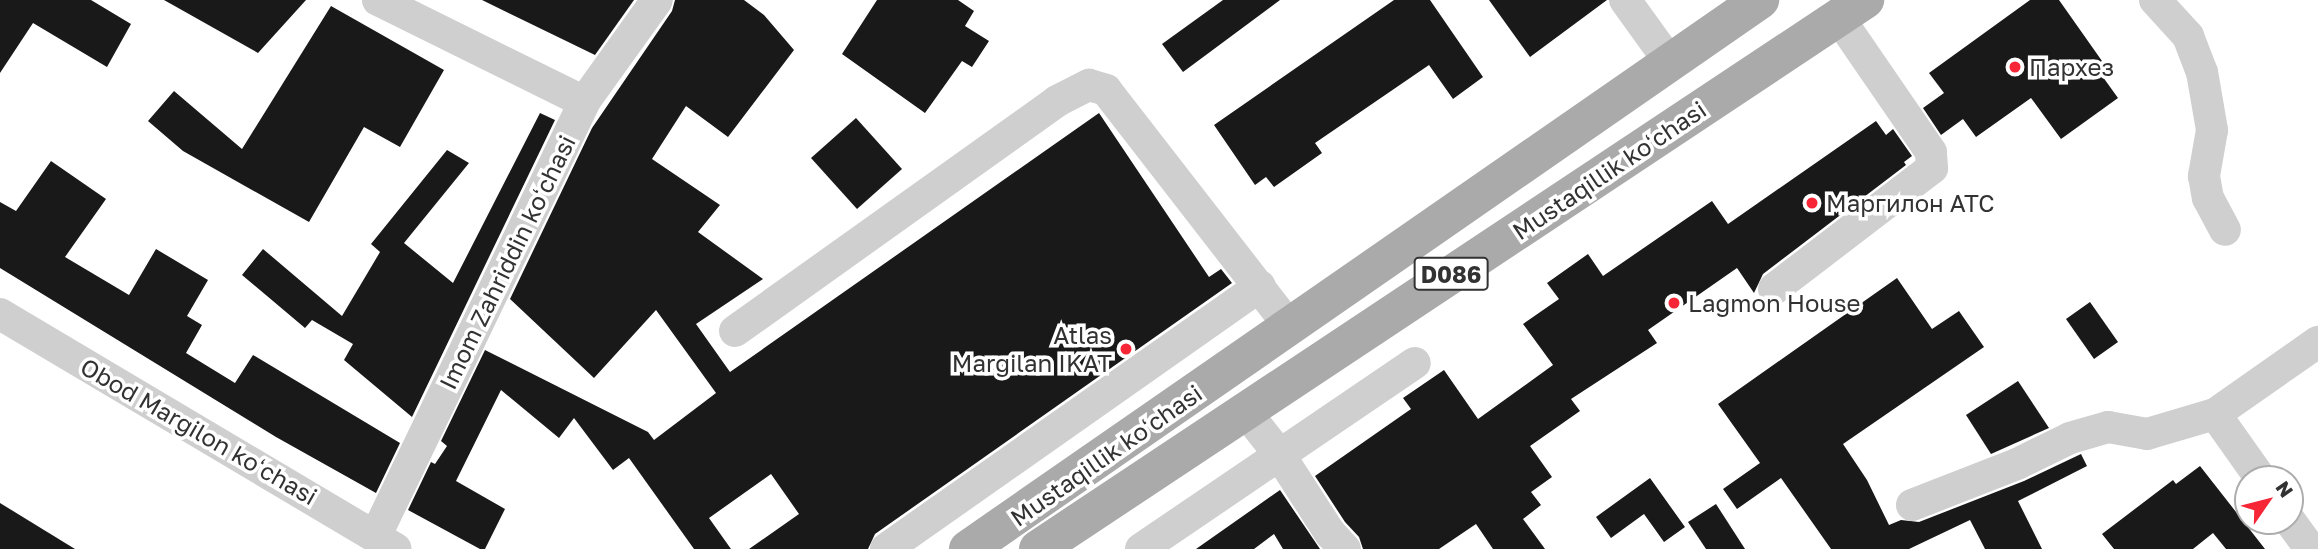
<!DOCTYPE html>
<meta charset="utf-8">
<style>
body{margin:0}
#map{position:relative;width:2318px;height:549px;overflow:hidden;background:#fff;font-family:"Golos Text",sans-serif}
div>[style]{position:absolute}
.building>*{inset:0;background:#191919}
.minor>*{height:32px;margin:-16px;padding:0 16px;transform-origin:16px;border-radius:16px;background:#cfcfcf}
.major>*{height:38px;margin:-19px;padding:0 19px;transform-origin:19px;border-radius:19px;background:#aaa}
.dots>*{width:19px;height:19px;translate:-50% -50%;box-sizing:border-box;border:4px solid #fff;border-radius:50%}
span{translate:-50% -50%;white-space:nowrap;text-align:center;line-height:1.15;-webkit-text-stroke:7px #fff;paint-order:stroke}
.shield-label span{padding:2px 5px;background:#fff;border:2px solid;border-radius:5px;-webkit-text-stroke-width:0}
.shield-label{font-size:23px;color:#323232;font-weight:700}
.poi-label{font-size:24px;color:#323232}
.left{translate:0 -50%;text-align:left}
.right{translate:-100% -50%;text-align:right}
.street-label{font-size:24px;color:#323232}
.north{position:absolute;left:2234px;top:465px;width:70px;height:70px;box-sizing:border-box;background:#fff;border:2px solid #adadad;border-radius:50%;rotate:55deg;font-size:19px;font-weight:700;line-height:28px;text-align:center;color:#323232}
.north::after{content:'';display:block;margin:auto;width:24px;height:32px;background:#f72637;clip-path:polygon(50% 0,100% 100%,50% 72%,0 100%)}
</style>
<div id="map">
<div class="building">
<div style="clip-path:polygon(0 0,91px 0,131px 24px,107px 67px,33px 23px,0 73px)"></div>
<div style="clip-path:polygon(164px 0,306px 0,258px 53px)"></div>
<div style="clip-path:polygon(482px 0,634px 0,595px 55px)"></div>
<div style="clip-path:polygon(675px 0,744px 0,764px 15px,794px 50px,728px 137px,686px 106px,652px 159px,720px 205px,698px 232px,763px 279px,696px 324px,730px 372px,1099px 113px,1209px 277px,1221px 269px,1232px 283px,875px 534px,868px 549px,749px 549px,799px 514px,771px 474px,709px 518px,731px 549px,694px 549px,629px 458px,613px 470px,574px 418px,559px 438px,501px 390px,456px 481px,505px 509px,485px 549px,480px 549px,408px 510px,431px 462px,435px 464px,447px 446px,441px 441px,485px 350px,648px 432px,654px 440px,716px 393px,656px 310px,594px 378px,510px 299px,592px 128px,672px 11px)"></div>
<div style="clip-path:polygon(877px 0,958px 0,974px 11px,965px 26px,989px 41px,972px 67px,962px 61px,925px 113px,842px 54px)"></div>
<div style="clip-path:polygon(1223px 0,1280px 0,1183px 72px,1162px 44px)"></div>
<div style="clip-path:polygon(1394px 0,1430px 0,1483px 77px,1453px 99px,1429px 65px,1315px 143px,1322px 153px,1274px 187px,1266px 177px,1255px 185px,1214px 125px)"></div>
<div style="clip-path:polygon(1489px 0,1607px 0,1530px 57px)"></div>
<div style="clip-path:polygon(2030px 0,2059px 0,2102px 61px,2095px 66px,2118px 98px,2061px 139px,2031px 98px,1976px 137px,1963px 119px,1941px 135px,1923px 108px,1944px 93px,1929px 73px)"></div>
<div style="clip-path:polygon(331px 6px,444px 70px,400px 147px,364px 127px,309px 222px,183px 151px,148px 121px,174px 91px,242px 149px)"></div>
<div style="clip-path:polygon(540px 113px,555px 120px,412px 417px,344px 360px,353px 344px,312px 320px,305px 328px,242px 275px,263px 249px,342px 316px,380px 252px,371px 244px,447px 150px,469px 163px,404px 243px,453px 283px)"></div>
<div style="clip-path:polygon(856px 118px,902px 169px,857px 209px,811px 158px)"></div>
<div style="clip-path:polygon(1876px 121px,1886px 135px,1893px 129px,1912px 156px,1904px 162px,1906px 165px,1763px 274px,1754px 293px,1737px 268px,1648px 330px,1657px 343px,1571px 399px,1580px 411px,1530px 446px,1552px 477px,1531px 492px,1541px 505px,1523px 519px,1545px 549px,1493px 549px,1476px 524px,1439px 549px,1363px 549px,1359px 537px,1345px 522px,1315px 476px,1411px 409px,1403px 398px,1444px 370px,1478px 419px,1553px 365px,1523px 324px,1559px 299px,1547px 283px,1588px 254px,1603px 276px,1712px 201px,1728px 224px)"></div>
<div style="clip-path:polygon(51px 161px,106px 199px,65px 257px,129px 295px,156px 249px,208px 280px,187px 316px,202px 325px,186px 353px,235px 383px,253px 355px,400px 443px,376px 493px,276px 437px,0 268px,0 202px,16px 211px)"></div>
<div style="clip-path:polygon(1897px 278px,1932px 329px,1959px 311px,1984px 347px,1843px 444px,1867px 480px,1889px 525px,1901px 520px,1919px 522px,2024px 481px,2081px 454px,2087px 466px,2018px 501px,2042px 549px,1985px 549px,1970px 520px,1909px 549px,1831px 549px,1781px 478px,1737px 509px,1723px 489px,1760px 463px,1718px 404px)"></div>
<div style="clip-path:polygon(2090px 302px,2118px 342px,2094px 359px,2066px 319px)"></div>
<div style="clip-path:polygon(2018px 381px,2049px 428px,1991px 454px,1966px 415px)"></div>
<div style="clip-path:polygon(2200px 466px,2265px 549px,2226px 549px,2213px 533px,2193px 549px,2114px 549px,2102px 534px,2173px 480px,2176px 484px)"></div>
<div style="clip-path:polygon(1650px 478px,1685px 527px,1664px 542px,1644px 514px,1611px 538px,1596px 517px)"></div>
<div style="clip-path:polygon(1280px 490px,1320px 549px,1283px 549px,1274px 534px,1254px 549px,1196px 549px)"></div>
<div style="clip-path:polygon(0 503px,75px 549px,0 549px)"></div>
<div style="clip-path:polygon(1716px 504px,1745px 549px,1706px 549px,1688px 522px)"></div>
</div>
<div class="minor">
<div style="left:378px;top:0;width:230px;rotate:26.3deg"></div>
<div style="left:1625px;top:0;width:75px;rotate:54.2deg"></div>
<div style="left:2155px;top:0;width:49px;rotate:47.5deg"></div>
<div style="left:2188px;top:36px;width:39px;rotate:69deg"></div>
<div style="left:2202px;top:72px;width:59px;rotate:80.2deg"></div>
<div style="left:2212px;top:130px;width:47px;rotate:99.9deg"></div>
<div style="left:2204px;top:176px;width:22px;rotate:80deg"></div>
<div style="left:2208px;top:198px;width:36px;rotate:62deg"></div>
<div style="left:1774px;top:289px;width:199px;rotate:-37.4deg"></div>
<div style="left:1932px;top:168px;width:16px;rotate:-94deg"></div>
<div style="left:1931px;top:152px;width:163px;rotate:-124.5deg"></div>
<div style="left:0;top:314px;width:460px;rotate:30.7deg"></div>
<div style="left:735px;top:331px;width:396px;rotate:-35.5deg"></div>
<div style="left:1057px;top:101px;width:36px;rotate:-27deg"></div>
<div style="left:1089px;top:85px;width:18px;rotate:16deg"></div>
<div style="left:1106px;top:90px;width:300px;rotate:52.2deg"></div>
<div style="left:1245px;top:411px;width:55px;rotate:51.7deg"></div>
<div style="left:1279px;top:454px;width:94px;rotate:57.2deg"></div>
<div style="left:1330px;top:533px;width:22px;rotate:47deg"></div>
<div style="left:2215px;top:414px;width:80px;rotate:54.7deg"></div>
<div style="left:1912px;top:505px;width:113px;rotate:-21.3deg"></div>
<div style="left:2017px;top:464px;width:59px;rotate:-26.1deg"></div>
<div style="left:2070px;top:438px;width:40px;rotate:-16deg"></div>
<div style="left:2108px;top:427px;width:40px;rotate:10deg"></div>
<div style="left:2147px;top:434px;width:71px;rotate:-16.4deg"></div>
<div style="left:2215px;top:414px;width:126px;rotate:-35deg"></div>
<div style="left:2290px;top:521px;width:34px;rotate:54deg"></div>
<div style="left:376px;top:535px;width:480px;rotate:-64.3deg"></div>
<div style="left:584px;top:102px;width:125px;rotate:-54.4deg"></div>
<div style="left:886px;top:549px;width:457px;rotate:-35.1deg"></div>
<div style="left:1141px;top:549px;width:331px;rotate:-34.2deg"></div>
</div>
<div class="major">
<div style="left:968px;top:549px;width:964px;rotate:-34.73deg"></div>
<div style="left:1038px;top:549px;width:993px;rotate:-33.58deg"></div>
</div>
<div class="dots">
<div style="left:2015px;top:67px;background:#f72637"></div>
<div style="left:1812px;top:203px;background:#f72637"></div>
<div style="left:1674px;top:303px;background:#f72637"></div>
<div style="left:1126px;top:349px;background:#f72637"></div>
</div>
<div class="shield-label">
<span style="left:1451px;top:274px">D086</span>
</div>
<div class="poi-label">
<span class="left" style="left:2029px;top:67px">Пархез</span>
<span class="left" style="left:1826px;top:203px">Маргилон АТС</span>
<span class="left" style="left:1688px;top:303px">Lagmon House</span>
<span class="right" style="left:1112px;top:349px">Atlas<br>Margilan IKAT</span>
</div>
<div class="street-label">
<span style="left:1609px;top:170px;rotate:-34deg">Mustaqillik koʻchasi</span>
<span style="left:507px;top:262px;rotate:-64deg">Imom Zahriddin koʻchasi</span>
<span style="left:199px;top:431px;rotate:30deg">Obod Margilon koʻchasi</span>
<span style="left:1106px;top:455px;rotate:-35deg">Mustaqillik koʻchasi</span>
</div>
<div class="north">N</div>
</div>
